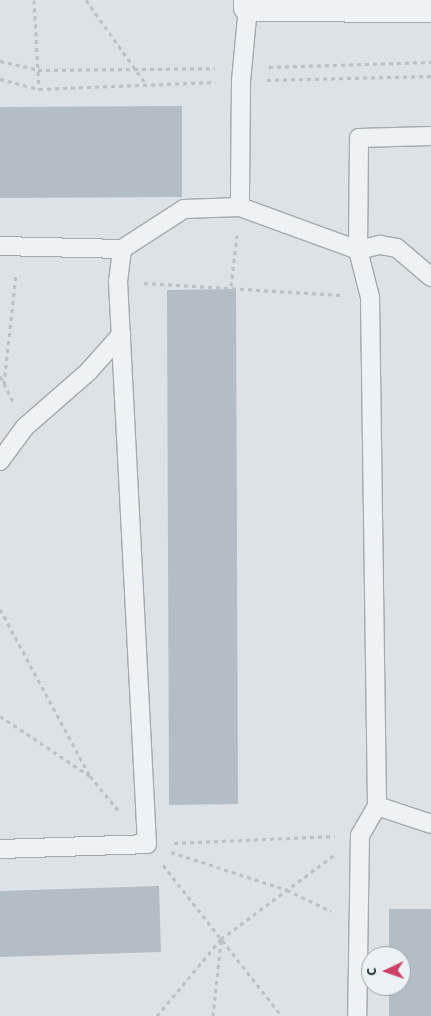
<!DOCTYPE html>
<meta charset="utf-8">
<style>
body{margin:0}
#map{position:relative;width:431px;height:1016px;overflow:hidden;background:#dde2e7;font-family:"Source Sans 3",sans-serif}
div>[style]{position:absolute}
.building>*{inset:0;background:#b4bcc4}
.path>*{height:3px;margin-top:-1.5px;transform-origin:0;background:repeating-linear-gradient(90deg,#bbc0c5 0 4px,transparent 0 8px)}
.roads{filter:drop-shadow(1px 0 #a2aab1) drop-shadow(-1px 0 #a2aab1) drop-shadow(0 1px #a2aab1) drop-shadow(0 -1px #a2aab1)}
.service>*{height:18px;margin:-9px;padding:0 9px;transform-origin:9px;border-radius:9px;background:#eff2f5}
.minor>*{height:28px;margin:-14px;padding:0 14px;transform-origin:14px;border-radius:14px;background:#eff2f5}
span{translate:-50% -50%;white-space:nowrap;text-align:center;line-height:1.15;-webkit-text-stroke:4px #ecf1f5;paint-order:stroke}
.north{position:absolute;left:361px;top:946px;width:50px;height:50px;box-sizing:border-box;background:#ecf1f5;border:1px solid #9da5ab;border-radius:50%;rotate:267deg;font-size:14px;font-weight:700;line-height:20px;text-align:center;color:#26323d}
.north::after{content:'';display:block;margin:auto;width:18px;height:22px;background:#ce4067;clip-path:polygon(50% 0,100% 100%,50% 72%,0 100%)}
</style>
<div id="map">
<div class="building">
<div style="clip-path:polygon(182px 106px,182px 197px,0 198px,0 107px)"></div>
<div style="clip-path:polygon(236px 289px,238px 804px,169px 805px,167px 290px)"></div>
<div style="clip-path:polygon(159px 886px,161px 952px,0 957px,0 891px)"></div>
<div style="clip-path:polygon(389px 909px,431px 909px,431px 1016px,389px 1016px,389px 986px,401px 986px,401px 956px,389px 956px)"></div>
</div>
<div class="path">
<div style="left:34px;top:0;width:89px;rotate:86.8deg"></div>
<div style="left:86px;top:0;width:103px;rotate:54.5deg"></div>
<div style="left:0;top:61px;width:39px;rotate:13deg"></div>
<div style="left:38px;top:70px;width:177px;rotate:-0.6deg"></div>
<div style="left:269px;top:67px;width:162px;rotate:-1.8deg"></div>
<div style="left:0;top:79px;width:40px;rotate:14.4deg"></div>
<div style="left:39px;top:89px;width:176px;rotate:-2.3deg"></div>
<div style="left:267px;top:80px;width:164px;rotate:-1.4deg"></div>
<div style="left:144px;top:283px;width:198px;rotate:3.5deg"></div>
<div style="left:231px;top:286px;width:51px;rotate:-83.3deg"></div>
<div style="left:0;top:376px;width:29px;rotate:63deg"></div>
<div style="left:4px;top:384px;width:112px;rotate:-83.8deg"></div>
<div style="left:0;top:609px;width:190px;rotate:61.7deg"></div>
<div style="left:0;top:716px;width:108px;rotate:33.7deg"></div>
<div style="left:90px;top:776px;width:44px;rotate:50.5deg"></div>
<div style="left:174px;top:843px;width:161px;rotate:-2.5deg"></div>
<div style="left:171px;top:852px;width:122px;rotate:18.1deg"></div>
<div style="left:287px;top:890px;width:49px;rotate:25.5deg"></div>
<div style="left:163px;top:865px;width:192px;rotate:51.8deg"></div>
<div style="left:157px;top:1016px;width:100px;rotate:-50.3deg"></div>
<div style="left:221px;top:939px;width:141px;rotate:-36.6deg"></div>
<div style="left:213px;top:1016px;width:76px;rotate:-84deg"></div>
</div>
<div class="roads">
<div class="service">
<div style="left:248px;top:7px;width:74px;rotate:95.4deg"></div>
<div style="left:241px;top:81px;width:126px;rotate:90.5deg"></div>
<div style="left:240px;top:207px;width:126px;rotate:20deg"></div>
<div style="left:358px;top:250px;width:49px;rotate:75.7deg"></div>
<div style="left:370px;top:297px;width:509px;rotate:89.21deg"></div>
<div style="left:377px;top:806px;width:34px;rotate:120deg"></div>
<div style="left:360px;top:835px;width:181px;rotate:90.9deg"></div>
<div style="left:431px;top:136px;width:72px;rotate:178.4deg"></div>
<div style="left:359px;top:138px;width:112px;rotate:90.5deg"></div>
<div style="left:358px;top:250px;width:23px;rotate:-13deg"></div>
<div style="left:380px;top:245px;width:17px;rotate:10deg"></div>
<div style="left:397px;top:248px;width:45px;rotate:40.5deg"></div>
<div style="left:0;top:246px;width:122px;rotate:1.4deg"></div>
<div style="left:0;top:461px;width:42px;rotate:-53.7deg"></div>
<div style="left:25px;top:427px;width:84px;rotate:-41.1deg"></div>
<div style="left:88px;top:372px;width:50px;rotate:-48.3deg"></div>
<div style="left:377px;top:806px;width:57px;rotate:18.4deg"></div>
<div style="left:0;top:849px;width:147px;rotate:-1.9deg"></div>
<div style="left:147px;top:844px;width:563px;rotate:-92.95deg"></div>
<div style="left:118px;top:282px;width:33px;rotate:-83deg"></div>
<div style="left:122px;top:249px;width:74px;rotate:-32.8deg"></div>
<div style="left:184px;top:209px;width:56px;rotate:-2deg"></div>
</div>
<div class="minor">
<div style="left:248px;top:0;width:7px;rotate:90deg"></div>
<div style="left:248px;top:7px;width:183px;rotate:0.3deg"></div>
</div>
</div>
<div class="north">С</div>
</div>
